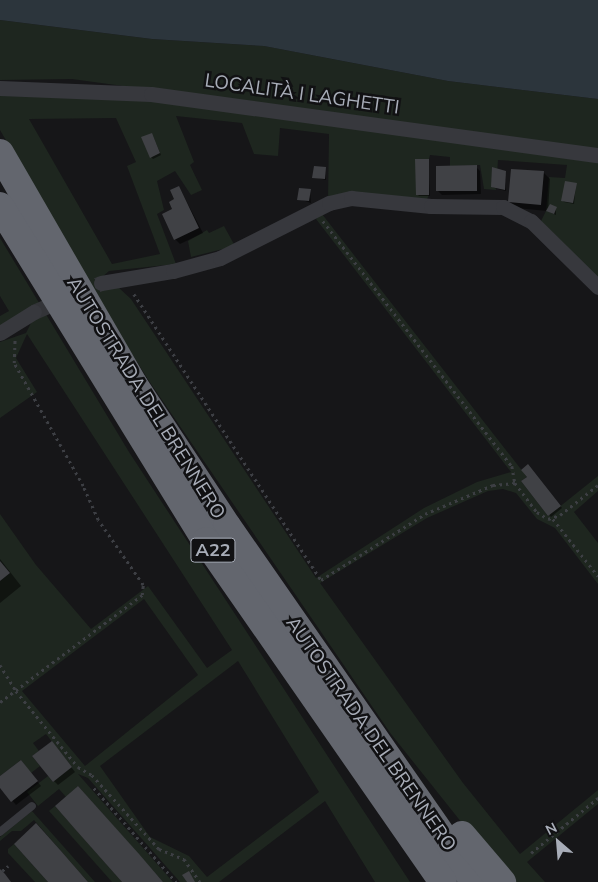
<!DOCTYPE html>
<meta charset="utf-8">
<style>
body{margin:0}
#map{position:relative;width:598px;height:882px;overflow:hidden;background:#161618;font-family:Mulish,sans-serif}
div>[style]{position:absolute}
.green>*{inset:0;background:#1e261f}
.water>*{inset:0;background:#2c353c}
.shadow>*{inset:0;background:#0007}
.building>*{inset:0;background:#404145}
.street-tunnel>*{height:15px;margin-top:-7.5px;transform-origin:0;background:repeating-linear-gradient(90deg,#333438 0 15px,transparent 0 23px)}
.path>*{height:2.5px;margin-top:-1.25px;transform-origin:0;background:repeating-linear-gradient(90deg,#3d3f44 0 2.5px,transparent 0 6.5px)}
.lane>*{height:8px;margin:-4px;padding:0 4px;transform-origin:4px;border-radius:4px;background:#37383d}
.street>*{height:15px;margin:-7.5px;padding:0 7.5px;transform-origin:7.5px;border-radius:7.5px;background:#37383d}
.highway>*{height:28px;margin:-14px;padding:0 14px;transform-origin:14px;border-radius:14px;background:#63666e}
span{translate:-50% -50%;white-space:nowrap;text-align:center;line-height:1.15;-webkit-text-stroke:5px #111113;paint-order:stroke}
.shield-label span{padding:1px 4px;background:#111113;border:1px solid;border-radius:4px;-webkit-text-stroke-width:0}
.shield-label{font-size:18px;color:#a8adb8;font-weight:700}
.street-label{font-size:19px;color:#a8adb8}
.north{position:absolute;left:533px;top:817px;width:50px;height:50px;-webkit-text-stroke:4px #111113;paint-order:stroke;rotate:333deg;font-size:14px;font-weight:700;line-height:20px;text-align:center;color:#a8adb8}
.north::after{content:'';display:block;margin:auto;width:18px;height:22px;background:#a8adb8;clip-path:polygon(50% 0,100% 100%,50% 72%,0 100%)}
</style>
<div id="map">
<div class="green">
<div style="clip-path:polygon(0 20px,152px 39px,264px 46px,448px 81px,598px 99px,598px 151px,72px 79px,0 80px)"></div>
<div style="clip-path:polygon(evenodd,0 94px,145px 98px,598px 160px,598px 282px,541px 221px,546px 211px,549px 177px,565px 178px,567px 165px,498px 160px,496px 190px,484px 189px,480px 165px,450px 166px,450px 157px,430px 155px,429px 159px,416px 159px,417px 195px,429px 195px,426px 201px,328px 200px,329px 134px,280px 128px,278px 156px,254px 154px,242px 123px,176px 116px,194px 162px,190px 165px,202px 190px,191px 195px,175px 171px,157px 181px,164px 210px,157px 214px,176px 264px,109px 271px,99px 280px,118px 287px,131px 299px,316px 578px,424px 508px,477px 482px,511px 472px,316px 219px,322px 214px,527px 477px,521px 481px,548px 516px,598px 476px,598px 491px,574px 512px,598px 543px,598px 584px,555px 528px,537px 519px,516px 493px,503px 489px,488px 491px,427px 518px,320px 583px,463px 783px,520px 854px,598px 790px,598px 804px,527px 862px,545px 882px,509px 882px,391px 734px,149px 381px,109px 317px,0 130px,0 94px,116px 118px,136px 162px,127px 166px,160px 254px,112px 264px,29px 119px,116px 118px)"></div>
<div style="clip-path:polygon(224px 226px,235px 246px,191px 257px,188px 241px,207px 230px,209px 233px)"></div>
<div style="clip-path:polygon(evenodd,0 238px,129px 452px,410px 882px,375px 882px,325px 801px,219px 882px,180px 882px,88px 778px,78px 774px,173px 882px,163px 882px,78px 786px,66px 797px,59px 789px,38px 806px,27px 792px,48px 776px,53px 782px,72px 767px,46px 734px,33px 743px,39px 751px,32px 756px,40px 766px,31px 773px,21px 760px,0 776px,0 581px,10px 573px,0 561px,0 514px,36px 565px,91px 629px,148px 586px,207px 668px,232px 650px,27px 334px,16px 358px,37px 392px,0 418px,0 342px,26px 333px,35px 315px,0 327px,0 316px,9px 311px,0 296px,0 238px,144px 599px,198px 675px,85px 766px,22px 691px,144px 599px,0 238px,238px 661px,319px 792px,207px 877px,189px 856px,150px 837px,100px 766px,238px 661px)"></div>
<div style="clip-path:polygon(55px 806px,122px 882px,112px 882px,49px 811px)"></div>
<div style="clip-path:polygon(32px 811px,95px 882px,88px 882px,34px 820px,21px 831px,12px 831px,0 841px,0 837px)"></div>
<div style="clip-path:polygon(14px 844px,48px 882px,35px 882px,8px 853px,8px 849px)"></div>
</div>
<div class="water">
<div style="clip-path:polygon(0 0,598px 0,598px 99px,448px 81px,264px 46px,152px 39px,0 20px)"></div>
</div>
<div class="shadow">
<div style="clip-path:polygon(153px 136px,161px 155px,153px 159px,151px 157px)"></div>
<div style="clip-path:polygon(428px 160px,430px 196px,419px 196px,417px 194px)"></div>
<div style="clip-path:polygon(476px 167px,480px 171px,481px 194px,442px 195px,437px 190px)"></div>
<div style="clip-path:polygon(325px 169px,326px 180px,314px 177px)"></div>
<div style="clip-path:polygon(505px 172px,506px 191px,494px 188px,492px 186px)"></div>
<div style="clip-path:polygon(544px 173px,550px 179px,548px 211px,556px 208px,556px 215px,547px 211px,516px 208px,509px 201px)"></div>
<div style="clip-path:polygon(576px 184px,574px 204px,564px 202px,562px 200px)"></div>
<div style="clip-path:polygon(179px 187px,203px 233px,180px 244px,175px 239px,173px 209px)"></div>
<div style="clip-path:polygon(310px 191px,311px 203px,299px 199px)"></div>
<div style="clip-path:polygon(530px 468px,562px 508px,551px 517px,523px 481px,529px 477px)"></div>
<div style="clip-path:polygon(0 559px,21px 586px,0 603px)"></div>
<div style="clip-path:polygon(56px 747px,75px 772px,58px 785px,54px 781px)"></div>
<div style="clip-path:polygon(25px 766px,41px 786px,16px 805px,0 786px,0 778px)"></div>
</div>
<div class="building">
<div style="clip-path:polygon(152px 133px,160px 153px,150px 158px,141px 137px)"></div>
<div style="clip-path:polygon(415px 159px,429px 159px,429px 195px,416px 195px)"></div>
<div style="clip-path:polygon(477px 165px,477px 191px,436px 191px,436px 166px)"></div>
<div style="clip-path:polygon(314px 166px,326px 167px,325px 179px,312px 178px)"></div>
<div style="clip-path:polygon(492px 167px,506px 171px,505px 190px,491px 187px)"></div>
<div style="clip-path:polygon(511px 169px,544px 171px,541px 205px,508px 202px)"></div>
<div style="clip-path:polygon(565px 181px,577px 183px,573px 203px,561px 201px)"></div>
<div style="clip-path:polygon(179px 186px,199px 228px,174px 240px,162px 214px,172px 209px,169px 202px,174px 199px,170px 190px)"></div>
<div style="clip-path:polygon(299px 188px,311px 189px,309px 201px,297px 200px)"></div>
<div style="clip-path:polygon(550px 204px,557px 207px,554px 214px,546px 211px)"></div>
<div style="clip-path:polygon(528px 464px,561px 506px,548px 516px,521px 481px,527px 477px,521px 470px)"></div>
<div style="clip-path:polygon(0 561px,10px 573px,0 581px)"></div>
<div style="clip-path:polygon(52px 741px,72px 767px,53px 782px,32px 756px)"></div>
<div style="clip-path:polygon(21px 760px,38px 781px,11px 802px,0 788px,0 776px)"></div>
<div style="clip-path:polygon(78px 786px,139px 854px,163px 882px,122px 882px,75px 829px,55px 806px)"></div>
<div style="clip-path:polygon(36px 823px,61px 851px,88px 882px,48px 882px,14px 844px)"></div>
<div style="clip-path:polygon(0 869px,5px 874px,11px 882px,0 882px)"></div>
<div style="clip-path:polygon(189px 871px,195px 882px,187px 882px,182px 875px)"></div>
</div>
<div class="street-tunnel">
<div style="left:34px;top:312px;width:73px;rotate:-23.4deg"></div>
</div>
<div class="path">
<div style="left:323px;top:221px;width:309px;rotate:52.4deg"></div>
<div style="left:512px;top:466px;width:17px;rotate:80deg"></div>
<div style="left:134px;top:294px;width:342px;rotate:56.8deg"></div>
<div style="left:321px;top:580px;width:123px;rotate:-32.4deg"></div>
<div style="left:425px;top:514px;width:74px;rotate:-23.1deg"></div>
<div style="left:493px;top:485px;width:22px;rotate:-5deg"></div>
<div style="left:515px;top:483px;width:36px;rotate:53deg"></div>
<div style="left:537px;top:512px;width:13px;rotate:32deg"></div>
<div style="left:548px;top:519px;width:13px;rotate:-18deg"></div>
<div style="left:560px;top:515px;width:48px;rotate:-38.3deg"></div>
<div style="left:553px;top:519px;width:73px;rotate:51.7deg"></div>
<div style="left:0;top:665px;width:31px;rotate:58deg"></div>
<div style="left:16px;top:691px;width:98px;rotate:50.8deg"></div>
<div style="left:78px;top:767px;width:16px;rotate:30deg"></div>
<div style="left:92px;top:775px;width:100px;rotate:47.8deg"></div>
<div style="left:159px;top:849px;width:27px;rotate:22deg"></div>
<div style="left:184px;top:859px;width:28px;rotate:55deg"></div>
<div style="left:0;top:702px;width:178px;rotate:-37deg"></div>
<div style="left:142px;top:595px;width:10px;rotate:-84deg"></div>
<div style="left:143px;top:585px;width:79px;rotate:-124.7deg"></div>
<div style="left:98px;top:520px;width:37px;rotate:-114deg"></div>
<div style="left:83px;top:486px;width:141px;rotate:-119.3deg"></div>
<div style="left:14px;top:363px;width:23px;rotate:-88deg"></div>
<div style="left:94px;top:788px;width:125px;rotate:48.9deg"></div>
<div style="left:531px;top:853px;width:87px;rotate:-39.4deg"></div>
<div style="left:2px;top:871px;width:8px;rotate:-40deg"></div>
</div>
<div class="lane">
<div style="left:0;top:832px;width:41px;rotate:-39.1deg"></div>
</div>
<div class="street">
<div style="left:0;top:88px;width:151px;rotate:2.3deg"></div>
<div style="left:151px;top:94px;width:451px;rotate:7.8deg"></div>
<div style="left:101px;top:283px;width:73px;rotate:-9.5deg"></div>
<div style="left:173px;top:271px;width:49px;rotate:-15.5deg"></div>
<div style="left:220px;top:258px;width:122px;rotate:-26.8deg"></div>
<div style="left:329px;top:203px;width:23px;rotate:-13deg"></div>
<div style="left:351px;top:198px;width:80px;rotate:5.7deg"></div>
<div style="left:431px;top:206px;width:72px;rotate:0.8deg"></div>
<div style="left:503px;top:207px;width:31px;rotate:27deg"></div>
<div style="left:531px;top:221px;width:94px;rotate:44.6deg"></div>
<div style="left:0;top:333px;width:40px;rotate:-32deg"></div>
</div>
<div class="highway">
<div style="left:0;top:153px;width:268px;rotate:60deg"></div>
<div style="left:134px;top:385px;width:169px;rotate:56.6deg"></div>
<div style="left:227px;top:526px;width:433px;rotate:55.2deg"></div>
<div style="left:0;top:206px;width:393px;rotate:58.4deg"></div>
<div style="left:206px;top:541px;width:415px;rotate:55.2deg"></div>
<div style="left:462px;top:835px;width:62px;rotate:49.6deg"></div>
</div>
<div class="shield-label">
<span style="left:213px;top:550px">A22</span>
</div>
<div class="street-label">
<span style="left:302px;top:94px;rotate:8deg">LOCALITÀ I LAGHETTI</span>
<span style="left:146px;top:398px;rotate:58deg">AUTOSTRADA DEL BRENNERO</span>
<span style="left:371px;top:734px;rotate:55deg">AUTOSTRADA DEL BRENNERO</span>
</div>
<div class="north">N</div>
</div>
